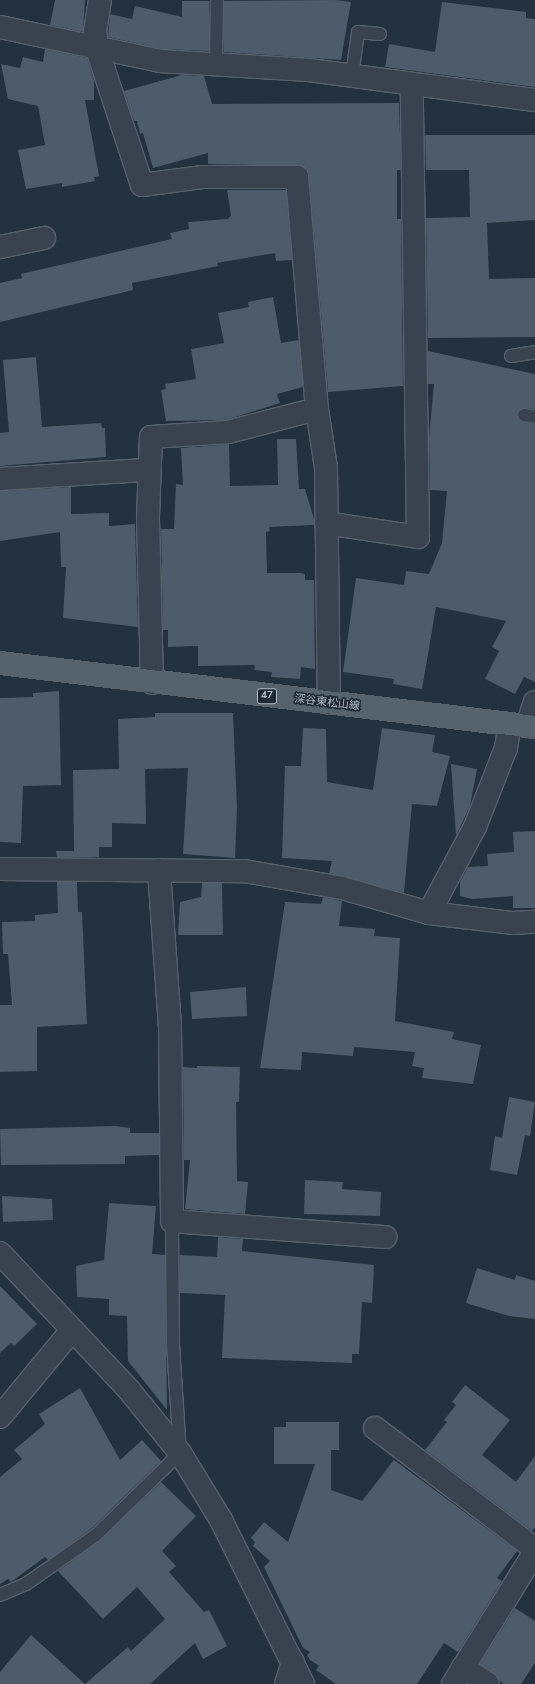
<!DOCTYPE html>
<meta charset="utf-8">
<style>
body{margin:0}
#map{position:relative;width:535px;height:1684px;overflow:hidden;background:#24323f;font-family:"Nunito Sans","Noto Sans JP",sans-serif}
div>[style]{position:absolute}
.building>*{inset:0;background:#4d5b6a}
.roads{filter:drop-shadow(1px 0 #56616c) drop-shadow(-1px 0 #56616c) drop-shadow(0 1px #56616c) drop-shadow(0 -1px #56616c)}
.service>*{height:12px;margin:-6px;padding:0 6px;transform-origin:6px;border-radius:6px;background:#38434f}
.minor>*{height:22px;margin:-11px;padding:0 11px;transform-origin:11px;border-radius:11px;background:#38434f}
.tertiary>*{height:22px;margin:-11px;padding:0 11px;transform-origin:11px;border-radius:11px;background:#38434f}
.primary>*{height:22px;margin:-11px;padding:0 11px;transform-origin:11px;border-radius:11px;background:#56636f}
span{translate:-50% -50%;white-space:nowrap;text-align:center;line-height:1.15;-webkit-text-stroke:3px #1d2834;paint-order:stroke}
.shield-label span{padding:1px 3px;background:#1d2834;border:1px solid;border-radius:3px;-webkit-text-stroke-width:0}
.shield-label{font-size:10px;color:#b4bec9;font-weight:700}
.street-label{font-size:11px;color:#b4bec9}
</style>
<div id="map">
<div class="building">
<div style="clip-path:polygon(55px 0,85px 0,83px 32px,50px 25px)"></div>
<div style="clip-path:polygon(335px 0,351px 2px,341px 60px,224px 52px,224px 1px)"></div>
<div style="clip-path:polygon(182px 1px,209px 1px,209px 51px,162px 49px,108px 37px,110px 14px,132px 19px,135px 6px,182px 17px)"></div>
<div style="clip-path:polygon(442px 2px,526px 12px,526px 18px,535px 19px,535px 87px,385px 67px,389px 44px,435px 52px)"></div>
<div style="clip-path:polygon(45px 49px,87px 58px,94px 80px,94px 100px,85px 100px,99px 176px,94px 177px,95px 181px,62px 187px,62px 183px,26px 189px,18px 150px,45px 145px,38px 106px,8px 99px,1px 64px,20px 68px,23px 57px,43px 62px)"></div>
<div style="clip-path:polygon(182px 75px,204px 76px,212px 104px,399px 103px,401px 170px,397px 170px,397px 219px,401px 219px,403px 386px,328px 392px,309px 176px,303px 166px,208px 164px,208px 153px,153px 168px,143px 133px,140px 134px,137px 121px,134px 121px,124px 91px)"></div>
<div style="clip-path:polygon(425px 135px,535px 135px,535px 220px,487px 223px,489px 279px,535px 278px,535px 337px,428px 338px,426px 218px,470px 217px,469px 170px,426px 170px)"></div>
<div style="clip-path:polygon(227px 190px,286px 190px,292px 260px,276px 261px,275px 253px,217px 263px,218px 266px,132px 283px,133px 290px,0 322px,0 283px,22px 278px,21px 274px,172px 239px,170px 233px,189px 229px,188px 222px,228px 219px,231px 215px)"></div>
<div style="clip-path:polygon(273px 297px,281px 343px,299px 340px,303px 387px,277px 394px,280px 403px,226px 420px,166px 421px,161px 390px,166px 389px,165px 384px,196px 379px,191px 349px,224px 343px,218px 313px,249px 307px,248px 302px)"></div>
<div style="clip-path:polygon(428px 351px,535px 374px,535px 409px,522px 408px,517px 414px,519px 421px,535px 424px,535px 682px,524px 677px,515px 694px,485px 679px,499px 651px,492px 647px,506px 621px,436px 607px,422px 689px,393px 684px,394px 679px,343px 672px,356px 578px,404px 585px,406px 571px,429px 574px,442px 543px,447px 491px,430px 490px,429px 437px,434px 384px,428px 384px)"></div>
<div style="clip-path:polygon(36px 357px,42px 427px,101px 423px,102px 428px,105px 428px,106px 457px,0 466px,0 433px,9px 432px,3px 360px)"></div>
<div style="clip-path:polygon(277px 439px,296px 439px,299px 489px,305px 489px,314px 519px,314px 525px,269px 527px,270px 531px,266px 532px,267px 573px,301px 573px,305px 574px,305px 580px,314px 580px,315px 669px,301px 667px,300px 679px,271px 677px,272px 672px,254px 670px,255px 665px,198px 666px,198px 646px,168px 647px,168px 630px,163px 630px,161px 529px,174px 529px,176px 484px,183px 485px,181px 448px,229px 444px,230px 486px,278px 485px)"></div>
<div style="clip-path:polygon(71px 487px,71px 514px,109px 513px,109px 526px,135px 524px,138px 627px,63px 618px,66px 567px,61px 567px,60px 532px,0 541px,0 491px)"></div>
<div style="clip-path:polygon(59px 691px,61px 785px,23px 786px,21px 843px,0 842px,0 698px,33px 697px,33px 693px)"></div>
<div style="clip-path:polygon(155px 713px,233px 713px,237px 808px,235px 858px,183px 854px,188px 768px,145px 769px,146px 824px,112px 823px,112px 847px,99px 847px,99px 857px,57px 857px,56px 851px,74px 851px,73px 770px,119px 769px,118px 719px,155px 717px)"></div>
<div style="clip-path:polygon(303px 728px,326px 729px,327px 782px,373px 790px,382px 728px,435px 735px,432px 752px,450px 756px,437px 806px,412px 804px,404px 893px,329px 873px,332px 861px,282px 858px,285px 766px,301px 766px)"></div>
<div style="clip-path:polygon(451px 764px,477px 769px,470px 806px,456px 836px)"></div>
<div style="clip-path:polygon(535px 831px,535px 908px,513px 908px,513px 896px,472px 899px,460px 896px,460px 882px,468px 867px,488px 866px,487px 854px,514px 852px,513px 832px)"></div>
<div style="clip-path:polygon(57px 882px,77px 882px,78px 912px,82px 912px,87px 1024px,37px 1027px,37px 1071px,0 1072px,0 1005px,12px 1005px,8px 954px,3px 954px,2px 922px,35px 921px,35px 915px,58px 913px)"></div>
<div style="clip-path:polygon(202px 883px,222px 883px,223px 935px,178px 935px,180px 902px,201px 897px)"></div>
<div style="clip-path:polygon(323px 897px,342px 901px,339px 926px,375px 929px,374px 936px,400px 938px,395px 1021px,454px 1032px,452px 1039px,481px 1045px,473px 1084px,422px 1078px,424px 1068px,412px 1066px,415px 1052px,354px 1047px,353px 1056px,302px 1052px,301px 1070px,260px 1068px,285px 902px,321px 904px)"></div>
<div style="clip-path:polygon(246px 987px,247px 1016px,192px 1019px,190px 992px)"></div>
<div style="clip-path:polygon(197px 1066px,240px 1067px,239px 1102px,236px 1102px,237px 1181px,248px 1182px,245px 1214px,185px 1209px,190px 1160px,184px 1160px,183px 1067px,197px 1068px)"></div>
<div style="clip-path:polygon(509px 1097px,535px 1102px,530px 1136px,525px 1135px,517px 1175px,490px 1170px,495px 1136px,502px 1138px)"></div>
<div style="clip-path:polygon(116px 1126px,130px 1128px,130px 1133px,159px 1133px,159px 1155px,125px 1156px,125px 1164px,1px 1165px,0 1129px)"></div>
<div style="clip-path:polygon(305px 1180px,343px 1182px,342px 1189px,381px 1192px,380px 1216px,304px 1214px)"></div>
<div style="clip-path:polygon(2px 1196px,52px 1199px,53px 1220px,3px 1222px)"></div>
<div style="clip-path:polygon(109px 1203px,156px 1206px,152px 1254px,165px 1255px,167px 1410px,128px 1361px,127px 1316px,109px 1315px,109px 1299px,77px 1297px,76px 1266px,104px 1260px)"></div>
<div style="clip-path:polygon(218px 1237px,243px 1239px,242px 1251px,374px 1265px,372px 1303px,362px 1302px,359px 1354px,352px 1354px,352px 1363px,222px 1358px,225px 1295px,180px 1293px,180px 1255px,217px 1257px)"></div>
<div style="clip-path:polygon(477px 1268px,515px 1280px,516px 1275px,535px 1281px,535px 1319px,509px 1316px,466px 1303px)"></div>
<div style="clip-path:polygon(0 1286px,37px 1324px,14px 1346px,11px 1343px,0 1353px)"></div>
<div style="clip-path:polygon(465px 1385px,510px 1420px,482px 1455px,516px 1482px,535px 1456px,535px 1527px,532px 1531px,425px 1450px,447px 1422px,444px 1420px,456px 1405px,452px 1402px)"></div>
<div style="clip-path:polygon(80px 1388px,120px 1460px,142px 1440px,161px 1461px,91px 1529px,48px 1560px,45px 1557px,11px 1582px,8px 1579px,0 1584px,0 1477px,22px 1459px,14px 1450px,45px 1424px,39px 1414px)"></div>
<div style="clip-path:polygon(286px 1422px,339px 1422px,339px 1450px,331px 1450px,331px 1490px,362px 1501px,394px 1460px,517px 1551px,497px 1578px,502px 1581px,458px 1652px,444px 1643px,417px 1684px,336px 1684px,316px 1670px,319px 1666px,310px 1660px,307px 1655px,310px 1652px,303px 1648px,264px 1567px,270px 1561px,253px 1546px,255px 1542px,251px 1538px,264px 1522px,288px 1542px,315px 1464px,274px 1464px,274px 1427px,286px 1427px)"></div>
<div style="clip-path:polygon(161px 1482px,196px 1516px,162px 1551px,176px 1566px,169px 1572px,204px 1612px,209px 1610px,227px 1646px,203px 1659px,195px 1643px,150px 1684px,0 1684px,0 1672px,31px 1635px,85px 1684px,128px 1647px,131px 1651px,165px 1619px,137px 1587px,103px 1619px,58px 1571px,101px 1540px)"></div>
<div style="clip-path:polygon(515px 1608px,535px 1621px,535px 1663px,521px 1684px,504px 1684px,480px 1664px)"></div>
</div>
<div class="roads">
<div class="service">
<div style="left:216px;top:63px;width:63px;rotate:-89.1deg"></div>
<div style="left:352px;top:76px;width:44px;rotate:-82.2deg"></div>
<div style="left:358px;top:32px;width:22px;rotate:5deg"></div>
<div style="left:511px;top:356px;width:24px;rotate:-9deg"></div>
<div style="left:524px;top:415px;width:11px;rotate:10deg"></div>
<div style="left:0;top:1595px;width:28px;rotate:-23deg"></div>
<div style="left:26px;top:1584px;width:85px;rotate:-35deg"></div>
<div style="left:96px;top:1535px;width:117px;rotate:-44.3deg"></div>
<div style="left:180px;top:1453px;width:109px;rotate:-93.7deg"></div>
<div style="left:173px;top:1344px;width:123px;rotate:-90.5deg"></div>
</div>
<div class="minor">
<div style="left:100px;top:0;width:30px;rotate:99deg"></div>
<div style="left:95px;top:30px;width:19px;rotate:84deg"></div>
<div style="left:97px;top:49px;width:143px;rotate:71.7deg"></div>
<div style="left:142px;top:185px;width:62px;rotate:-7.5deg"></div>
<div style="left:203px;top:177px;width:94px"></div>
<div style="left:297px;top:177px;width:233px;rotate:85.1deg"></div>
<div style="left:317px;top:409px;width:60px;rotate:81.3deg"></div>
<div style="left:326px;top:468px;width:235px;rotate:89.3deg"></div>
<div style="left:0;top:27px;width:164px;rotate:12deg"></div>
<div style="left:160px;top:61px;width:149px;rotate:3.5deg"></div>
<div style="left:309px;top:70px;width:228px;rotate:7.6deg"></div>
<div style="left:0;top:247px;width:45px;rotate:-11.6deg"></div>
<div style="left:0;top:479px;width:147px;rotate:-3.5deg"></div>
<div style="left:326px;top:523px;width:93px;rotate:8.7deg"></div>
<div style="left:418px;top:537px;width:453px;rotate:-90.8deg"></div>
<div style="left:152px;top:683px;width:166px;rotate:-91.4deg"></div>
<div style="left:148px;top:517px;width:80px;rotate:-87.9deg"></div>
<div style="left:151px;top:437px;width:77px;rotate:-3.7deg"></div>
<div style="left:228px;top:432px;width:92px;rotate:-14.5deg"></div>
<div style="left:527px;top:726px;width:25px;rotate:-72deg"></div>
<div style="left:0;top:869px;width:244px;rotate:0.5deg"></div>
<div style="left:244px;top:871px;width:99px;rotate:9.8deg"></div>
<div style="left:342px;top:888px;width:91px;rotate:16deg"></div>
<div style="left:429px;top:913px;width:85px;rotate:6.8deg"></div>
<div style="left:513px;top:923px;width:22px;rotate:-3deg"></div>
<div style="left:159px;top:870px;width:156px;rotate:86deg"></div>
<div style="left:170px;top:1026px;width:195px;rotate:89.4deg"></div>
<div style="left:172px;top:1221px;width:214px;rotate:4.3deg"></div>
<div style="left:429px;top:913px;width:98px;rotate:-61.9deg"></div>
<div style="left:475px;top:827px;width:85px;rotate:-68.6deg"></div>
<div style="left:506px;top:748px;width:24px;rotate:-81deg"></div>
<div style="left:0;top:1417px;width:113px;rotate:-50.4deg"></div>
<div style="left:375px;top:1428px;width:201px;rotate:37.1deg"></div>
<div style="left:463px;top:1667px;width:30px;rotate:34deg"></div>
<div style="left:286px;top:1684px;width:23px;rotate:-72deg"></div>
<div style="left:453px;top:1684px;width:155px;rotate:-58.2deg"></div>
</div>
<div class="tertiary">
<div style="left:0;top:1253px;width:188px;rotate:46.7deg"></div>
<div style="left:129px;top:1390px;width:81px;rotate:51deg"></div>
<div style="left:180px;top:1453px;width:79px;rotate:58.5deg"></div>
<div style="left:221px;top:1520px;width:183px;rotate:63.4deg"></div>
</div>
<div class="primary">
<div style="left:0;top:663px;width:539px;rotate:6.82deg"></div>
</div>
</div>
<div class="shield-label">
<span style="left:267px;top:696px">47</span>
</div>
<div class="street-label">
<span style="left:327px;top:703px;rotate:7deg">深谷東松山線</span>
</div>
</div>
